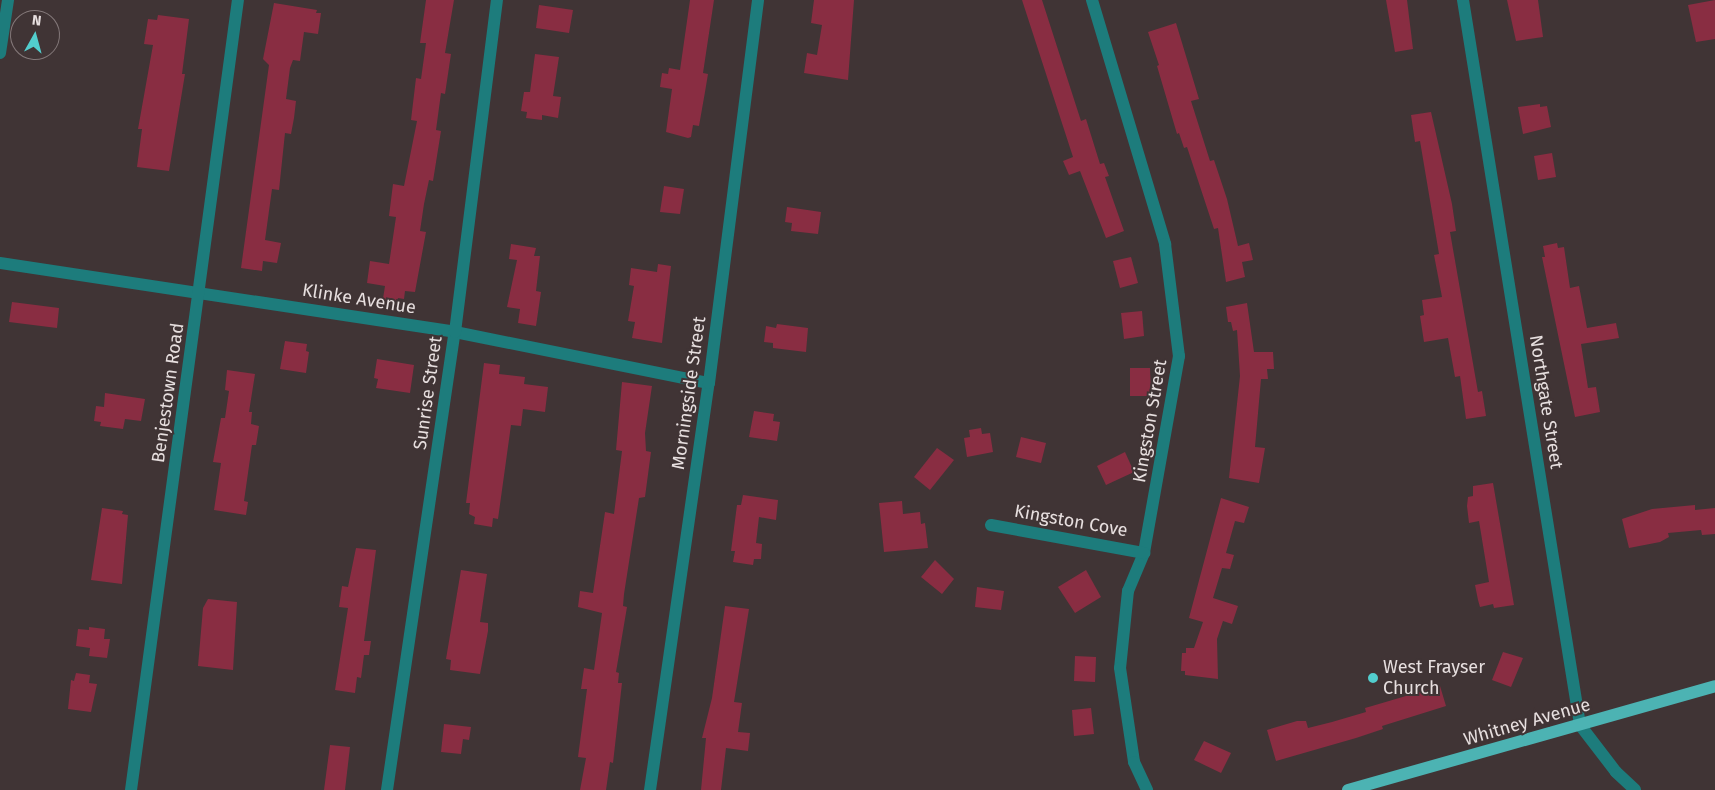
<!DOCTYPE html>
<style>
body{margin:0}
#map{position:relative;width:1715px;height:790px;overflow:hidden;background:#403435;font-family:"Fira Sans",sans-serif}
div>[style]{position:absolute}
.building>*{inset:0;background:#892d42}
.minor>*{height:12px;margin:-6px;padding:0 6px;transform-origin:6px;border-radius:6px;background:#1d7c7c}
.major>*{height:12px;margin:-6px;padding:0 6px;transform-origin:6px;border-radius:6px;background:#4cb3b3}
.dots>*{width:14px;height:14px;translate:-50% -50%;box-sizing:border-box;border:2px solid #403435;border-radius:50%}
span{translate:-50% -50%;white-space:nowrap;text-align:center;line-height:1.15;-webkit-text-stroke:4px #403435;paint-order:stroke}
.street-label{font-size:18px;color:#e7dfdf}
.poi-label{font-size:18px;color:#e7dfdf}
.left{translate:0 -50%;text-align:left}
.north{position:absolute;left:10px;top:10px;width:50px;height:50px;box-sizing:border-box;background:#403435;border:1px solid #837879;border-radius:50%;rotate:7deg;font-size:14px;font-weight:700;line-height:20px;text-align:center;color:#e7dfdf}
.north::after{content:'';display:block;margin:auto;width:18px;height:22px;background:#52cdcd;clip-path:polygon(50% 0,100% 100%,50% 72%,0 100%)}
</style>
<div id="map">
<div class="building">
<div style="clip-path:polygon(426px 0,454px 0,445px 53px,451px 54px,445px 94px,441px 93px,436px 130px,441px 131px,433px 181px,429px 180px,424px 204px,420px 231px,426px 232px,415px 292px,405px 291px,404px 299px,398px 298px,396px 307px,382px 305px,385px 286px,367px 283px,370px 261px,389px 264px,396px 217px,389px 216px,393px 184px,404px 186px,417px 121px,411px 120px,416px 78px,421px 79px,426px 43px,420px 43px)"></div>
<div style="clip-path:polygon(690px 0,714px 0,703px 73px,708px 74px,705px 92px,699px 126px,693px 125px,691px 137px,688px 138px,666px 132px,672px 89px,660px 87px,662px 73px,668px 74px,669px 68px,680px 70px)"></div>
<div style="clip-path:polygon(814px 0,854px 0,848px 80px,804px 73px,807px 53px,817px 55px,822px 25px,811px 23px)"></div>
<div style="clip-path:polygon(1022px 0,1042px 0,1081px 121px,1086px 119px,1100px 164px,1104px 163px,1109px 176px,1105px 177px,1124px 231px,1106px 238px,1080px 171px,1069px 175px,1063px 161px,1073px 157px)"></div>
<div style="clip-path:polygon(1386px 0,1407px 0,1413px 49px,1395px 52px)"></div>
<div style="clip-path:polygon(1507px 0,1538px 0,1543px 37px,1516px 41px)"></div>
<div style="clip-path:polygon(1715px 0,1715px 39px,1696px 42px,1688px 5px)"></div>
<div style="clip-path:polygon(274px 3px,317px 10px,316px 13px,321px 13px,318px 34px,304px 32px,300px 61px,293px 60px,290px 68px,286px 99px,296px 101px,294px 118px,291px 134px,285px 133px,279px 190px,272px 189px,265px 240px,281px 243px,277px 263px,263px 261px,262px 271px,241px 268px,269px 65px,263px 59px)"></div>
<div style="clip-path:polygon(539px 5px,573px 10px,569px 33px,536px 28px)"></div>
<div style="clip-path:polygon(158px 15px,189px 19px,182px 74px,185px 74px,169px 171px,137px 167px,142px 129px,138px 129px,153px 45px,144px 44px,148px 19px,157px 20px)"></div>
<div style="clip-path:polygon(1176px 23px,1199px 99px,1191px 101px,1210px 161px,1214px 160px,1227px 199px,1238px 246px,1249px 243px,1253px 260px,1242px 262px,1245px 277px,1226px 282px,1218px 228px,1214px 229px,1187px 147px,1184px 148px,1179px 133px,1177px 134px,1157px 66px,1159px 65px,1148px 32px)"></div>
<div style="clip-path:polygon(535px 54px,559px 57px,553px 96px,561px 97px,558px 118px,542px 115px,542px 120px,526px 118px,527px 112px,521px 111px,524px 92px,530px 92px)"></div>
<div style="clip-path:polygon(1540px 104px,1540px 107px,1547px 106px,1551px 127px,1523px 134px,1518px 107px)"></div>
<div style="clip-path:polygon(1431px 112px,1452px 204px,1456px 231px,1450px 232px,1478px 392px,1482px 391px,1486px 416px,1466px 419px,1460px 376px,1455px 377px,1448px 338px,1424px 342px,1420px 316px,1424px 315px,1422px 300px,1442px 297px,1434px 255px,1439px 254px,1420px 141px,1415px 142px,1411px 115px)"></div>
<div style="clip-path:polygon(1552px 153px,1556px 177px,1538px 180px,1534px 156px)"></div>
<div style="clip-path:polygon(664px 186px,684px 189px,680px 214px,660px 212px)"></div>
<div style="clip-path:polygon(787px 207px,821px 212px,818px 234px,791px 231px,792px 223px,785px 222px)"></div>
<div style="clip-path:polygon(1557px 243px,1558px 248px,1564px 247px,1570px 288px,1579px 286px,1587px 328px,1616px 323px,1619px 338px,1581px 344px,1588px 388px,1596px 387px,1600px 412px,1575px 417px,1542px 257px,1545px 257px,1543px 246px)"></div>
<div style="clip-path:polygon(511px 244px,536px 248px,534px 256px,540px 256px,536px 291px,541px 292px,536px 326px,518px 323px,520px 309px,507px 307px,517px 260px,509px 259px)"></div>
<div style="clip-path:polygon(1131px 257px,1138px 283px,1120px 288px,1113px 261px)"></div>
<div style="clip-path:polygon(658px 264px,671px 266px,662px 343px,632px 338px,635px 322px,628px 321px,634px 286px,629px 285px,631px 268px,657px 272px)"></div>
<div style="clip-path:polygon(12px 302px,59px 308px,57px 328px,9px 322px)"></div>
<div style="clip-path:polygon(1247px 303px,1254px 352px,1273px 352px,1274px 369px,1267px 369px,1268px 379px,1261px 379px,1255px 447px,1265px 448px,1259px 483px,1229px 478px,1240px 376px,1237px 330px,1233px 331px,1231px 322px,1228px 322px,1226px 307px)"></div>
<div style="clip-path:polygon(1142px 311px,1144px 336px,1124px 339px,1121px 313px)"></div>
<div style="clip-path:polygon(777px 324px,808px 328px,806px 352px,773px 348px,773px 343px,764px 342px,766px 326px,776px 328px)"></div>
<div style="clip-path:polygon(285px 341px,307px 344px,306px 351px,309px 352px,306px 373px,280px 369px)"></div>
<div style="clip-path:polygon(377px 359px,414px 365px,410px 393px,376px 388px,378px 379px,374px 378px)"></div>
<div style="clip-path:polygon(484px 363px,500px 365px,499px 374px,525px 377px,524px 384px,548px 387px,545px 412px,523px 409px,521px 426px,511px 425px,498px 519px,493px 518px,492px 527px,474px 524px,475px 517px,469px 514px,470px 503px,466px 503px)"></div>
<div style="clip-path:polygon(1130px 368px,1150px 368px,1151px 396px,1130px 396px)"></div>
<div style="clip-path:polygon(227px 370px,255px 374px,249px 412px,252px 412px,251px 424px,259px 426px,256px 445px,252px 445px,244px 501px,248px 502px,246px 515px,214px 510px,221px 463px,213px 462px,221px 418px,225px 418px,229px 391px,225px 390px)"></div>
<div style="clip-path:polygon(622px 382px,652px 386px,645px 433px,646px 451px,651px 452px,645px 497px,639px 498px,624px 594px,623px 606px,627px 607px,616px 672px,619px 673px,618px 683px,622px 683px,613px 763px,610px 762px,606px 790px,580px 790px,586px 758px,578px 757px,587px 689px,581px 689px,584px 668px,594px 670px,602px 613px,578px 607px,580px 591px,593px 593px,605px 512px,614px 514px,622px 451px,616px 450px)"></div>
<div style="clip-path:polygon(105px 393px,145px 399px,141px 421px,125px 419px,123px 429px,100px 426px,101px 422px,94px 421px,96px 406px,104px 407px)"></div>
<div style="clip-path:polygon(754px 411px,774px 414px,773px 421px,780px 422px,777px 441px,749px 437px)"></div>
<div style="clip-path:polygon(981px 428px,982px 434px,990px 433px,993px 452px,967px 457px,964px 438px,970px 437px,969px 430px)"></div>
<div style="clip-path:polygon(1021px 437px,1046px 443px,1041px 463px,1016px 457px)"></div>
<div style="clip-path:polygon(937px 448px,954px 460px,930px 490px,914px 477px)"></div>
<div style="clip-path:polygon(1125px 452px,1134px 472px,1106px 485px,1097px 466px)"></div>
<div style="clip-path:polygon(1493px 483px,1514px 605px,1494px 608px,1493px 604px,1480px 607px,1478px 600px,1475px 585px,1489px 582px,1479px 521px,1469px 523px,1467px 506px,1468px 497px,1473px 496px,1473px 486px)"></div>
<div style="clip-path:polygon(743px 495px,778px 500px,776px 520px,759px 517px,756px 543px,762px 544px,761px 559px,754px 559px,753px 565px,733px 562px,735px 551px,731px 551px,737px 505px,741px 505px)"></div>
<div style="clip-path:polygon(1221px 498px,1249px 507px,1244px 523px,1235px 521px,1226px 553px,1234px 555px,1230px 569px,1222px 568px,1213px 598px,1238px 606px,1232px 624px,1223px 621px,1217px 639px,1218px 679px,1185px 675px,1185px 671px,1181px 671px,1182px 653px,1186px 653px,1186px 648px,1194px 648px,1203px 622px,1189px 618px)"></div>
<div style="clip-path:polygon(902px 501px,903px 514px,920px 512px,921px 524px,925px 523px,928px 548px,884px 552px,879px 503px)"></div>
<div style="clip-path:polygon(1695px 505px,1695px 510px,1715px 508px,1715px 534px,1702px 535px,1701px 530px,1668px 533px,1669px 537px,1660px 542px,1629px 548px,1622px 519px,1652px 509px)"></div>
<div style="clip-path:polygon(102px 508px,123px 511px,122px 514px,128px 515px,122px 584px,91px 580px)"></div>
<div style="clip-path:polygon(356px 548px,376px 550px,364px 641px,371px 641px,369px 655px,364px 655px,361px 678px,357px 677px,355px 693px,335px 690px,348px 608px,339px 607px,342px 586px,348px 587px)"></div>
<div style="clip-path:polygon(935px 560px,954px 579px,942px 594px,921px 577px)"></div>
<div style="clip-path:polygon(461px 570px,487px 574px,480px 622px,488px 623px,488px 631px,480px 674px,450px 670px,451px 660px,446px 659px)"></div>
<div style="clip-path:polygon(1086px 570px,1101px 597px,1075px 613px,1058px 587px)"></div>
<div style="clip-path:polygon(977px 587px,1004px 591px,1001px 610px,975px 607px)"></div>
<div style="clip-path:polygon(208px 599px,237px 602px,233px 670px,198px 666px,203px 608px)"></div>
<div style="clip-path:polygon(725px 606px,749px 609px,734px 702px,742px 703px,738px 732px,750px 733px,748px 751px,726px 748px,721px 790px,701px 790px,706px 738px,702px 738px,712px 698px)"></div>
<div style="clip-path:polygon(89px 627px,105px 629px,104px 639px,110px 639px,107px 658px,89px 656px,90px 648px,76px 646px,78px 629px,89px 630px)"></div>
<div style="clip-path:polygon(1503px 652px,1523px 658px,1511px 687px,1492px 680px)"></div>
<div style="clip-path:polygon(1075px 656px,1096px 657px,1095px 682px,1074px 681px)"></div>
<div style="clip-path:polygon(76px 673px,90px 675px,89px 683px,97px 684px,91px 712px,68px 709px,71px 680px,74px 681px)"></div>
<div style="clip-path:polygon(1440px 686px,1446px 706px,1382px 726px,1383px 729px,1356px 738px,1276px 761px,1267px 730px,1297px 721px,1306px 721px,1308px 728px,1332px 722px,1366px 712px,1365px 708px,1372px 706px)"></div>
<div style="clip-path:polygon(1091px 708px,1094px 734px,1074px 736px,1072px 710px)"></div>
<div style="clip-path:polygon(444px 724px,471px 727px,469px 740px,463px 739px,461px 754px,441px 752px)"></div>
<div style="clip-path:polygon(1204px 741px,1231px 753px,1221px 773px,1194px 760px)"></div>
<div style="clip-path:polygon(330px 745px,350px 747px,345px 790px,324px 790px)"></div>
</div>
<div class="minor">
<div style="left:1092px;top:0;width:255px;rotate:73.3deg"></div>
<div style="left:1165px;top:244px;width:113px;rotate:82.9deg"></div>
<div style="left:1179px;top:356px;width:200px;rotate:100.1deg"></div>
<div style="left:1144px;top:553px;width:41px;rotate:112.8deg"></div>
<div style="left:1128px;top:591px;width:77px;rotate:95.9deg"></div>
<div style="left:1120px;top:668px;width:95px;rotate:81.5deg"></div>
<div style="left:1134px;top:762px;width:31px;rotate:65deg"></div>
<div style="left:1463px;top:0;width:734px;rotate:80.83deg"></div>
<div style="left:1580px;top:725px;width:59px;rotate:52.5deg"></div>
<div style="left:1616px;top:772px;width:26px;rotate:43deg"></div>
<div style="left:0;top:53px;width:54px;rotate:-81.4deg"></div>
<div style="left:0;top:263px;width:460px;rotate:8.6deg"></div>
<div style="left:455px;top:332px;width:259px;rotate:11.4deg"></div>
<div style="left:991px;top:525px;width:156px;rotate:10.4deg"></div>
<div style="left:131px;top:790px;width:797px;rotate:-82.29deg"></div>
<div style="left:387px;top:790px;width:463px;rotate:-81.6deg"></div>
<div style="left:455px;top:332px;width:335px;rotate:-82.8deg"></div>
<div style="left:650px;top:790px;width:411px;rotate:-81.8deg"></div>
<div style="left:709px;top:383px;width:386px;rotate:-82.7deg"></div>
</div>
<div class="major">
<div style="left:1348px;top:790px;width:381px;rotate:-15.8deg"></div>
</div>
<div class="dots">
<div style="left:1373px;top:678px;background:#52cdcd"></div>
</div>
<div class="street-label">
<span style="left:359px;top:299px;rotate:9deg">Klinke Avenue</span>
<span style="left:168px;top:393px;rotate:-82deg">Benjestown Road</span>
<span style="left:428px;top:393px;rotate:-82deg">Sunrise Street</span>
<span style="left:689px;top:393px;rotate:-82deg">Morningside Street</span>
<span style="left:1546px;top:402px;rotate:81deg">Northgate Street</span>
<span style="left:1150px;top:421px;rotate:-80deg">Kingston Street</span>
<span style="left:1071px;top:521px;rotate:10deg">Kingston Cove</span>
<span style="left:1527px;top:722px;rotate:-16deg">Whitney Avenue</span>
</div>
<div class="poi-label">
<span class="left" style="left:1383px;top:678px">West Frayser<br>Church</span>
</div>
<div class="north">N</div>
</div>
